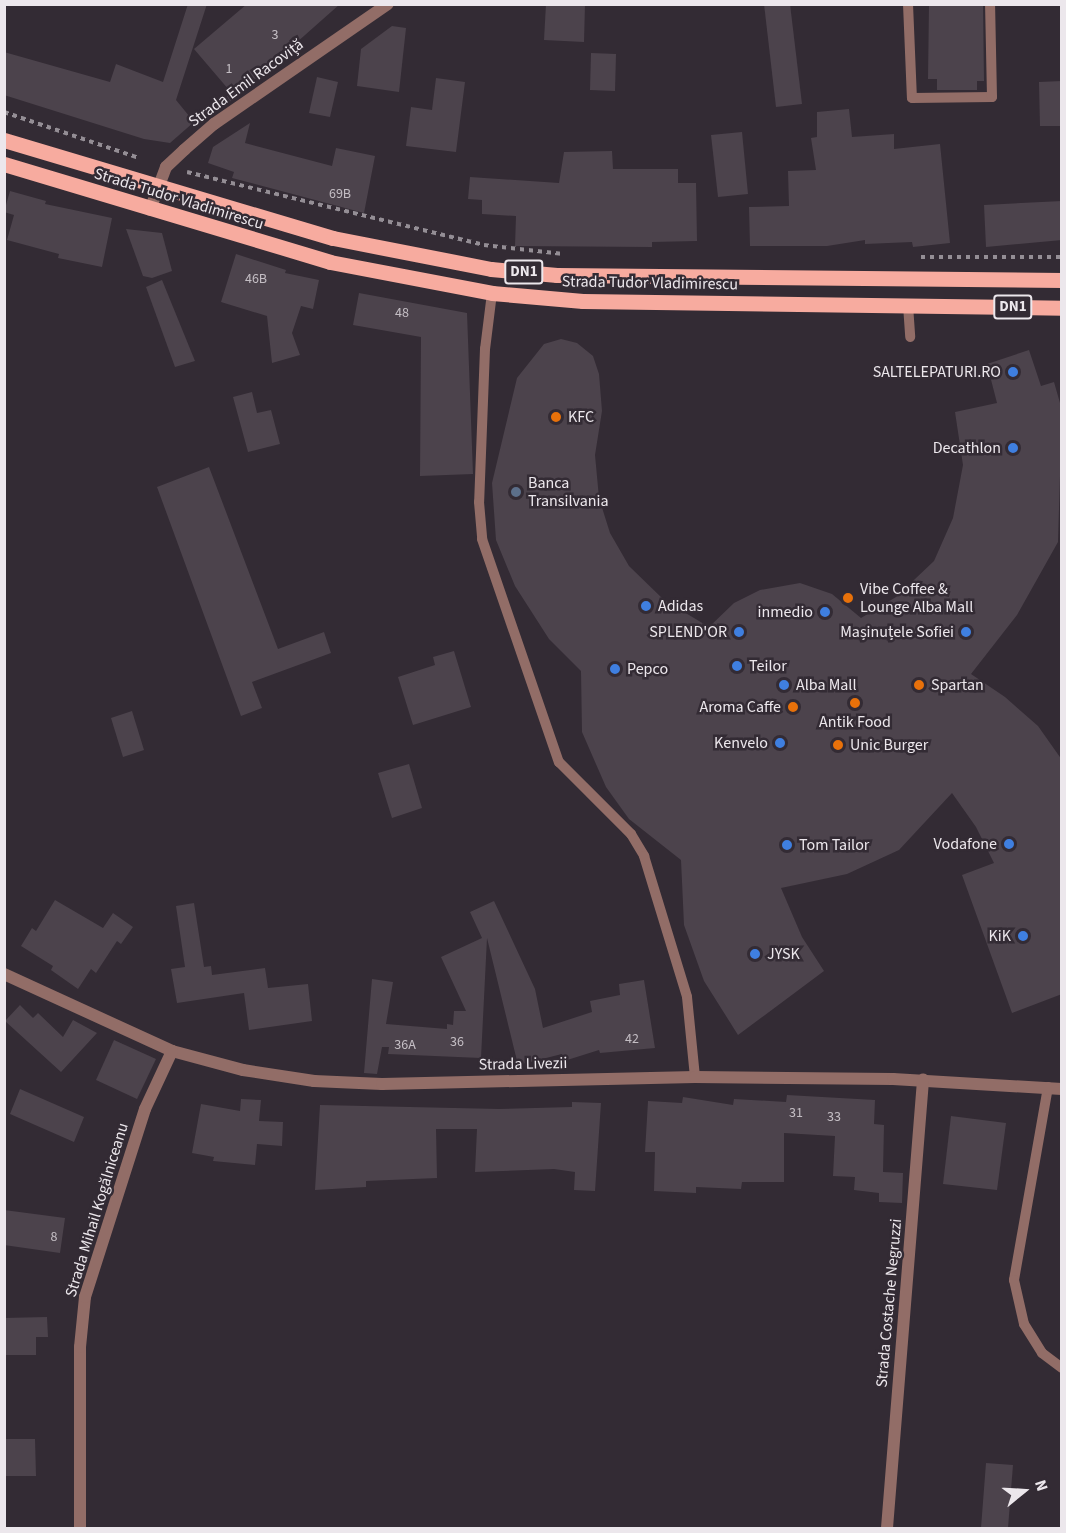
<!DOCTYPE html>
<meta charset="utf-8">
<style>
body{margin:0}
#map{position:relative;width:1066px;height:1533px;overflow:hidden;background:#332b34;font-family:"Source Sans 3",sans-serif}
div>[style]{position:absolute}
.building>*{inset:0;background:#4c434c}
.path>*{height:4px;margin-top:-2px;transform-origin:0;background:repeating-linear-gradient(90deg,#948e95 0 4.5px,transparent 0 9px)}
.service>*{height:10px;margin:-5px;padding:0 5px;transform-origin:5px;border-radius:5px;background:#926d67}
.minor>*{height:12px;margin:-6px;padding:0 6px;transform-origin:6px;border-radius:6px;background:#926d67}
.primary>*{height:15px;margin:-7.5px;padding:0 7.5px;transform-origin:7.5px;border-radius:7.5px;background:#f7ab9f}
.dots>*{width:16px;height:16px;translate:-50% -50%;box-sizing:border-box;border:3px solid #332b34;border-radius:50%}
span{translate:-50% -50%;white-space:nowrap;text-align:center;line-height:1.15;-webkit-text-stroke:5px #332b34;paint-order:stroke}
.number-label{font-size:14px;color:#c4bec4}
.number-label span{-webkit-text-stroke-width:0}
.shield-label span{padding:2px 4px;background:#332b34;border:2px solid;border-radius:4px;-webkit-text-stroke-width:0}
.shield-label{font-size:15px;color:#ece7ec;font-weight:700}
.street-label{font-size:16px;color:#ece7ec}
.poi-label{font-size:16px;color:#ece7ec}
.right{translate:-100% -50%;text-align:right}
.left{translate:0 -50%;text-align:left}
.frame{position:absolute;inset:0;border:6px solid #ece7ec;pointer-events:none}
.north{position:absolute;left:994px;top:1461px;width:60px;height:60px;-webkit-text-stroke:4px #332b34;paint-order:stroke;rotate:72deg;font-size:16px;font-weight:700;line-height:24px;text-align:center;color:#ece7ec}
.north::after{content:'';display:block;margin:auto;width:21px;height:27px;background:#ece7ec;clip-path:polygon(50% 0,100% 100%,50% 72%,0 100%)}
</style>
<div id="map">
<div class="building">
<div style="clip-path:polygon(188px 4px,207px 4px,176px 100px,194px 122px,170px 143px,144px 139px,4px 95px,4px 52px,110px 82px,116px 64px,163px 82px)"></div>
<div style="clip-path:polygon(247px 4px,340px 4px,224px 107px,229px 90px,194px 49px)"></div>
<div style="clip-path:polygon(546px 4px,585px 4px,584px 42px,544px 40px)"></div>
<div style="clip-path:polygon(764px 4px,790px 4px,802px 104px,776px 107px)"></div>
<div style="clip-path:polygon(929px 4px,983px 4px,984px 81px,977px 81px,977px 90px,937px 90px,937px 79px,928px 79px)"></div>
<div style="clip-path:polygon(392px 26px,406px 28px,399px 92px,357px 86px,361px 49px)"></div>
<div style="clip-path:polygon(591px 53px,616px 54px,615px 91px,590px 90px)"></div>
<div style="clip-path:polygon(317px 77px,338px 82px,330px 117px,309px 113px)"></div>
<div style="clip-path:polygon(436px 78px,465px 82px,456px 152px,406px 146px,411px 107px,432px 110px)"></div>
<div style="clip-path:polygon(1062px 81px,1062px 126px,1040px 126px,1039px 82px)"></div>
<div style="clip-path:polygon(849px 109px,852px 137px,894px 134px,894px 149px,940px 144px,950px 243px,913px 247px,912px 242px,865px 244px,865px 240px,827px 246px,750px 246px,749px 207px,789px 206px,788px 171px,816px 170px,811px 138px,817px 137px,817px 112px)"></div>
<div style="clip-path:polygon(250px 123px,245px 143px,332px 166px,336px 148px,375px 156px,364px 213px,232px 178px,234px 172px,208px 163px,213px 147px)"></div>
<div style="clip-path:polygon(742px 132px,748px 194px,718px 197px,711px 135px)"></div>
<div style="clip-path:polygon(612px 151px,613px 169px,678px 169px,678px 183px,696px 183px,697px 241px,652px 242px,652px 247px,515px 246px,516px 216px,482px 214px,482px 200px,468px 199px,470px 177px,559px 183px,564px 152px)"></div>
<div style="clip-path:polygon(10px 191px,46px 201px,45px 204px,112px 218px,102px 267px,58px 258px,59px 254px,7px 240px,14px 215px,4px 212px)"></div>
<div style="clip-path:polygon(1062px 201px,1062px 240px,986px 247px,984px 205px)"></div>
<div style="clip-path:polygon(126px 229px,162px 233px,172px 271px,152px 278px,143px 276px)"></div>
<div style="clip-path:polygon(236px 254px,286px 270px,285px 273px,319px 280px,313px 309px,301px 306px,292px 333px,300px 355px,272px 363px,267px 316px,221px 302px)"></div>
<div style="clip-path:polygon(162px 280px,195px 361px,175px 367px,146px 287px)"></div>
<div style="clip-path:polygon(359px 293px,467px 313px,473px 474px,420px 476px,421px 337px,353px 325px)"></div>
<div style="clip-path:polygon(561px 339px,577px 343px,593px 356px,599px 374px,602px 411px,595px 455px,599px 498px,610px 533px,629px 566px,664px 600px,709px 627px,734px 603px,760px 590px,800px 583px,832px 594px,861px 618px,896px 597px,934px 561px,953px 518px,963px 465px,955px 412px,997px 403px,987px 364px,1029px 350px,1041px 386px,1054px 382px,1062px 410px,1058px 542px,1017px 615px,971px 674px,1005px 697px,1038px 726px,1062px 760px,1062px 994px,1012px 1013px,962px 875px,994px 863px,976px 827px,952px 793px,899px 850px,847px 874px,781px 888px,802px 937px,824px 971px,738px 1035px,704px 981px,684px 925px,681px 860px,629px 819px,606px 787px,582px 732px,581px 671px,549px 639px,515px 586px,496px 540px,492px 483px,517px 378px,544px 344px)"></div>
<div style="clip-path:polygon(252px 392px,257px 413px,271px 410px,280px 444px,248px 452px,233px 397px)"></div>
<div style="clip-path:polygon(209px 467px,278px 649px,324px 632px,331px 653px,252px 682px,262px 708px,241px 716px,157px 487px)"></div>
<div style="clip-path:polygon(454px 651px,471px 707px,413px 725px,398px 677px,435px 665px,433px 657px)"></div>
<div style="clip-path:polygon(132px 711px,144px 750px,123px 757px,111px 718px)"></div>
<div style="clip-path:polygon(409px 764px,422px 808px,392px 818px,378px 773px)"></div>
<div style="clip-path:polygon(55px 900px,103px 928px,113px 913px,133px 927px,121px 944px,117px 941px,96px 973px,91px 969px,78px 989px,51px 970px,53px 966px,21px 946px,32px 928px,36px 931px)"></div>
<div style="clip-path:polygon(494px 901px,535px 989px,543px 1028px,592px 1012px,590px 1001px,620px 995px,619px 984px,644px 980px,655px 1048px,600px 1053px,599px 1050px,564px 1061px,562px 1054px,518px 1065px,487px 938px,481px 1058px,388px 1054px,389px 1047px,382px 1047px,377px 1074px,364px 1073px,372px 979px,393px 982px,386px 1024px,447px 1029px,447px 1024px,453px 1025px,454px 1011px,466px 1011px,441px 957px,482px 938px,470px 912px)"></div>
<div style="clip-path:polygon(194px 903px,204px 967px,211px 966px,212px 975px,265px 968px,268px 988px,308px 984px,312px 1021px,249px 1030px,244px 993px,177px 1003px,171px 969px,185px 967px,176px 906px)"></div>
<div style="clip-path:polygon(20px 1005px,33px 1018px,38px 1013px,63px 1037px,73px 1020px,97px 1033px,61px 1072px,5px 1021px)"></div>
<div style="clip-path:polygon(114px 1040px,156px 1059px,137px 1099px,96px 1080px)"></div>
<div style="clip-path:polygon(20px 1089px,84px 1117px,74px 1142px,10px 1114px)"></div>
<div style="clip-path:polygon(787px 1095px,875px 1100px,874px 1124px,884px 1125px,883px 1172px,903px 1173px,902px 1203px,879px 1202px,879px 1193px,854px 1190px,855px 1177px,833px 1176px,835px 1136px,784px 1133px,784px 1182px,742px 1182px,741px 1189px,696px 1187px,696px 1193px,654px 1191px,655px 1152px,645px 1152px,648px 1101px,682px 1103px,683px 1097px,733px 1105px,734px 1099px,786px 1102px)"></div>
<div style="clip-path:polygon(241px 1099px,261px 1100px,259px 1121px,283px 1122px,282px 1146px,257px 1144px,255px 1165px,213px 1161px,214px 1157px,192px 1153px,201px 1104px,240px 1111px)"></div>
<div style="clip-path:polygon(572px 1102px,601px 1103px,595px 1191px,574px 1190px,575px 1172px,554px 1169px,475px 1172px,477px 1129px,436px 1129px,437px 1178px,366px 1181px,366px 1187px,315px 1190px,320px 1105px,499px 1109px,572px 1107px)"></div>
<div style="clip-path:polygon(951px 1116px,1006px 1123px,997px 1190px,943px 1184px)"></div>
<div style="clip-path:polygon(4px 1210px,65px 1218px,60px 1253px,4px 1245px)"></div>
<div style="clip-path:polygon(47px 1317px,48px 1337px,36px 1337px,36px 1355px,4px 1355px,4px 1318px)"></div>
<div style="clip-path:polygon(4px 1439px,35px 1439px,36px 1476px,4px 1476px)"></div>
<div style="clip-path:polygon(986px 1463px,1013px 1465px,1008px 1528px,981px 1528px)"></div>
</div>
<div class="path">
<div style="left:4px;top:112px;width:143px;rotate:18.8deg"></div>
<div style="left:187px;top:172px;width:306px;rotate:13.8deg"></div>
<div style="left:484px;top:245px;width:80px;rotate:6.5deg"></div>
<div style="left:921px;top:257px;width:141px"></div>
</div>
<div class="service">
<div style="left:908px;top:4px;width:94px;rotate:87.6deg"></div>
<div style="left:912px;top:98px;width:80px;rotate:-0.7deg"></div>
<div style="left:992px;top:97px;width:93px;rotate:-91.2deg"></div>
<div style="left:492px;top:293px;width:56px;rotate:97.1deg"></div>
<div style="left:485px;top:349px;width:153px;rotate:92.2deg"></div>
<div style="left:479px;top:502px;width:37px;rotate:85deg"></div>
<div style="left:482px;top:539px;width:236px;rotate:71deg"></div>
<div style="left:559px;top:762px;width:102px;rotate:45deg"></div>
<div style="left:631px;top:834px;width:26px;rotate:59deg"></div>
<div style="left:644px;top:856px;width:147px;rotate:73deg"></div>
<div style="left:687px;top:997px;width:80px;rotate:84.3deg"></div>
<div style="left:908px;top:305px;width:32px;rotate:86deg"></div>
<div style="left:1048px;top:1087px;width:196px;rotate:100deg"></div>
<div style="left:1014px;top:1280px;width:45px;rotate:77.2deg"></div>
<div style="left:1024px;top:1324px;width:34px;rotate:58deg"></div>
<div style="left:1042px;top:1353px;width:25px;rotate:37deg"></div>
</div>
<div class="minor">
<div style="left:150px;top:210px;width:46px;rotate:-69.6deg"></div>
<div style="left:166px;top:167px;width:25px;rotate:-43deg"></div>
<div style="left:184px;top:150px;width:40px;rotate:-41deg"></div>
<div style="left:214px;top:124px;width:211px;rotate:-34.6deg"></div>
<div style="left:4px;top:974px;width:185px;rotate:24.6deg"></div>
<div style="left:172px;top:1051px;width:73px;rotate:15deg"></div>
<div style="left:243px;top:1070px;width:72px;rotate:8.8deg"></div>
<div style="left:314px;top:1081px;width:68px;rotate:2.5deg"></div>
<div style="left:382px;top:1084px;width:313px;rotate:-1.3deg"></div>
<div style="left:695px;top:1077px;width:198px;rotate:0.6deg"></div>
<div style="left:893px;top:1079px;width:169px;rotate:3.4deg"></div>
<div style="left:80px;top:1528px;width:181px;rotate:-90deg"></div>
<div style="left:80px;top:1347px;width:50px;rotate:-84.3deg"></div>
<div style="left:85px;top:1297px;width:197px;rotate:-72.3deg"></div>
<div style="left:145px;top:1109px;width:64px;rotate:-65deg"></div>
<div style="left:887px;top:1528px;width:450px;rotate:-85.4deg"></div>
</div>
<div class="primary">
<div style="left:4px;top:140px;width:343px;rotate:16.6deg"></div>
<div style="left:333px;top:238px;width:161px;rotate:11.1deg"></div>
<div style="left:491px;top:269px;width:66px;rotate:5.2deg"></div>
<div style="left:557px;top:275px;width:505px;rotate:0.57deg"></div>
<div style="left:4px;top:164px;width:340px;rotate:16.7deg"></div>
<div style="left:330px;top:262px;width:165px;rotate:10.8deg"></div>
<div style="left:492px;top:293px;width:91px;rotate:5deg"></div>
<div style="left:583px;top:301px;width:479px;rotate:0.8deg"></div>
</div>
<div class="dots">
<div style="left:1013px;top:372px;background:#3f7fe0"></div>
<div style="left:556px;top:417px;background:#e8710a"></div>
<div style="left:1013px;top:448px;background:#3f7fe0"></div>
<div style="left:516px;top:492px;background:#5c6f8a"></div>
<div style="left:848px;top:598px;background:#e8710a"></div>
<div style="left:646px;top:606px;background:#3f7fe0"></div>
<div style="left:825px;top:612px;background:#3f7fe0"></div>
<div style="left:739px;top:632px;background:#3f7fe0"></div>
<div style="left:966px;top:632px;background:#3f7fe0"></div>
<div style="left:737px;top:666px;background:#3f7fe0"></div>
<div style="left:615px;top:669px;background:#3f7fe0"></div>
<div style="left:784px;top:685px;background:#3f7fe0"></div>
<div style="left:919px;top:685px;background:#e8710a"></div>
<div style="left:855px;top:703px;background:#e8710a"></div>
<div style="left:793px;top:707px;background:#e8710a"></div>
<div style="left:780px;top:743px;background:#3f7fe0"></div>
<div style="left:838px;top:745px;background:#e8710a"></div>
<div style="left:1009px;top:844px;background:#3f7fe0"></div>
<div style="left:787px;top:845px;background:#3f7fe0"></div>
<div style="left:1023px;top:936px;background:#3f7fe0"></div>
<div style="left:755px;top:954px;background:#3f7fe0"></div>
</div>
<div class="number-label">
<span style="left:275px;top:35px">3</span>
<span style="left:229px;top:69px">1</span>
<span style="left:340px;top:194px">69B</span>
<span style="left:256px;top:279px">46B</span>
<span style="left:402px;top:313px">48</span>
<span style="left:632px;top:1039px">42</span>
<span style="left:457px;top:1042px">36</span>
<span style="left:405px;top:1045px">36A</span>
<span style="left:796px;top:1113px">31</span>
<span style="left:834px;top:1117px">33</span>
<span style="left:54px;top:1237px">8</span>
</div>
<div class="shield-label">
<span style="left:524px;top:272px">DN1</span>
<span style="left:1013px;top:307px">DN1</span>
</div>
<div class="street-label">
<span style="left:246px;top:83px;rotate:-36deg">Strada Emil Racoviță</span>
<span style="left:179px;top:199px;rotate:17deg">Strada Tudor Vladimirescu</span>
<span style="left:650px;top:283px;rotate:1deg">Strada Tudor Vladimirescu</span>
<span style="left:523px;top:1064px;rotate:-1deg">Strada Livezii</span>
<span style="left:97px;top:1210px;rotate:-73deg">Strada Mihail Kogălniceanu</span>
<span style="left:889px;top:1303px;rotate:-85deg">Strada Costache Negruzzi</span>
</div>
<div class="poi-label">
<span class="right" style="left:1001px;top:372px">SALTELEPATURI.RO</span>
<span class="left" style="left:568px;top:417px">KFC</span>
<span class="right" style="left:1001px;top:448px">Decathlon</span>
<span class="left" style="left:528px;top:492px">Banca<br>Transilvania</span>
<span class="left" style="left:860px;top:598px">Vibe Coffee &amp;<br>Lounge Alba Mall</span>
<span class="left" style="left:658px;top:606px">Adidas</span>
<span class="right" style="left:813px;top:612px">inmedio</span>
<span class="right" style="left:727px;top:632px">SPLEND'OR</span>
<span class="right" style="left:954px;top:632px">Mașinuțele Sofiei</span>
<span class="left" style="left:749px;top:666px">Teilor</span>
<span class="left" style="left:627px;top:669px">Pepco</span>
<span class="left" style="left:796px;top:685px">Alba Mall</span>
<span class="left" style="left:931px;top:685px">Spartan</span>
<span class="right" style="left:781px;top:707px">Aroma Caffe</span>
<span style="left:855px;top:722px">Antik Food</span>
<span class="right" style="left:768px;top:743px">Kenvelo</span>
<span class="left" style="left:850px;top:745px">Unic Burger</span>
<span class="right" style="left:997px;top:844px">Vodafone</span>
<span class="left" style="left:799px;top:845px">Tom Tailor</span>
<span class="right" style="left:1011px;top:936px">KiK</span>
<span class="left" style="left:767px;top:954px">JYSK</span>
</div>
<div class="frame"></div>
<div class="north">N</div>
</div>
